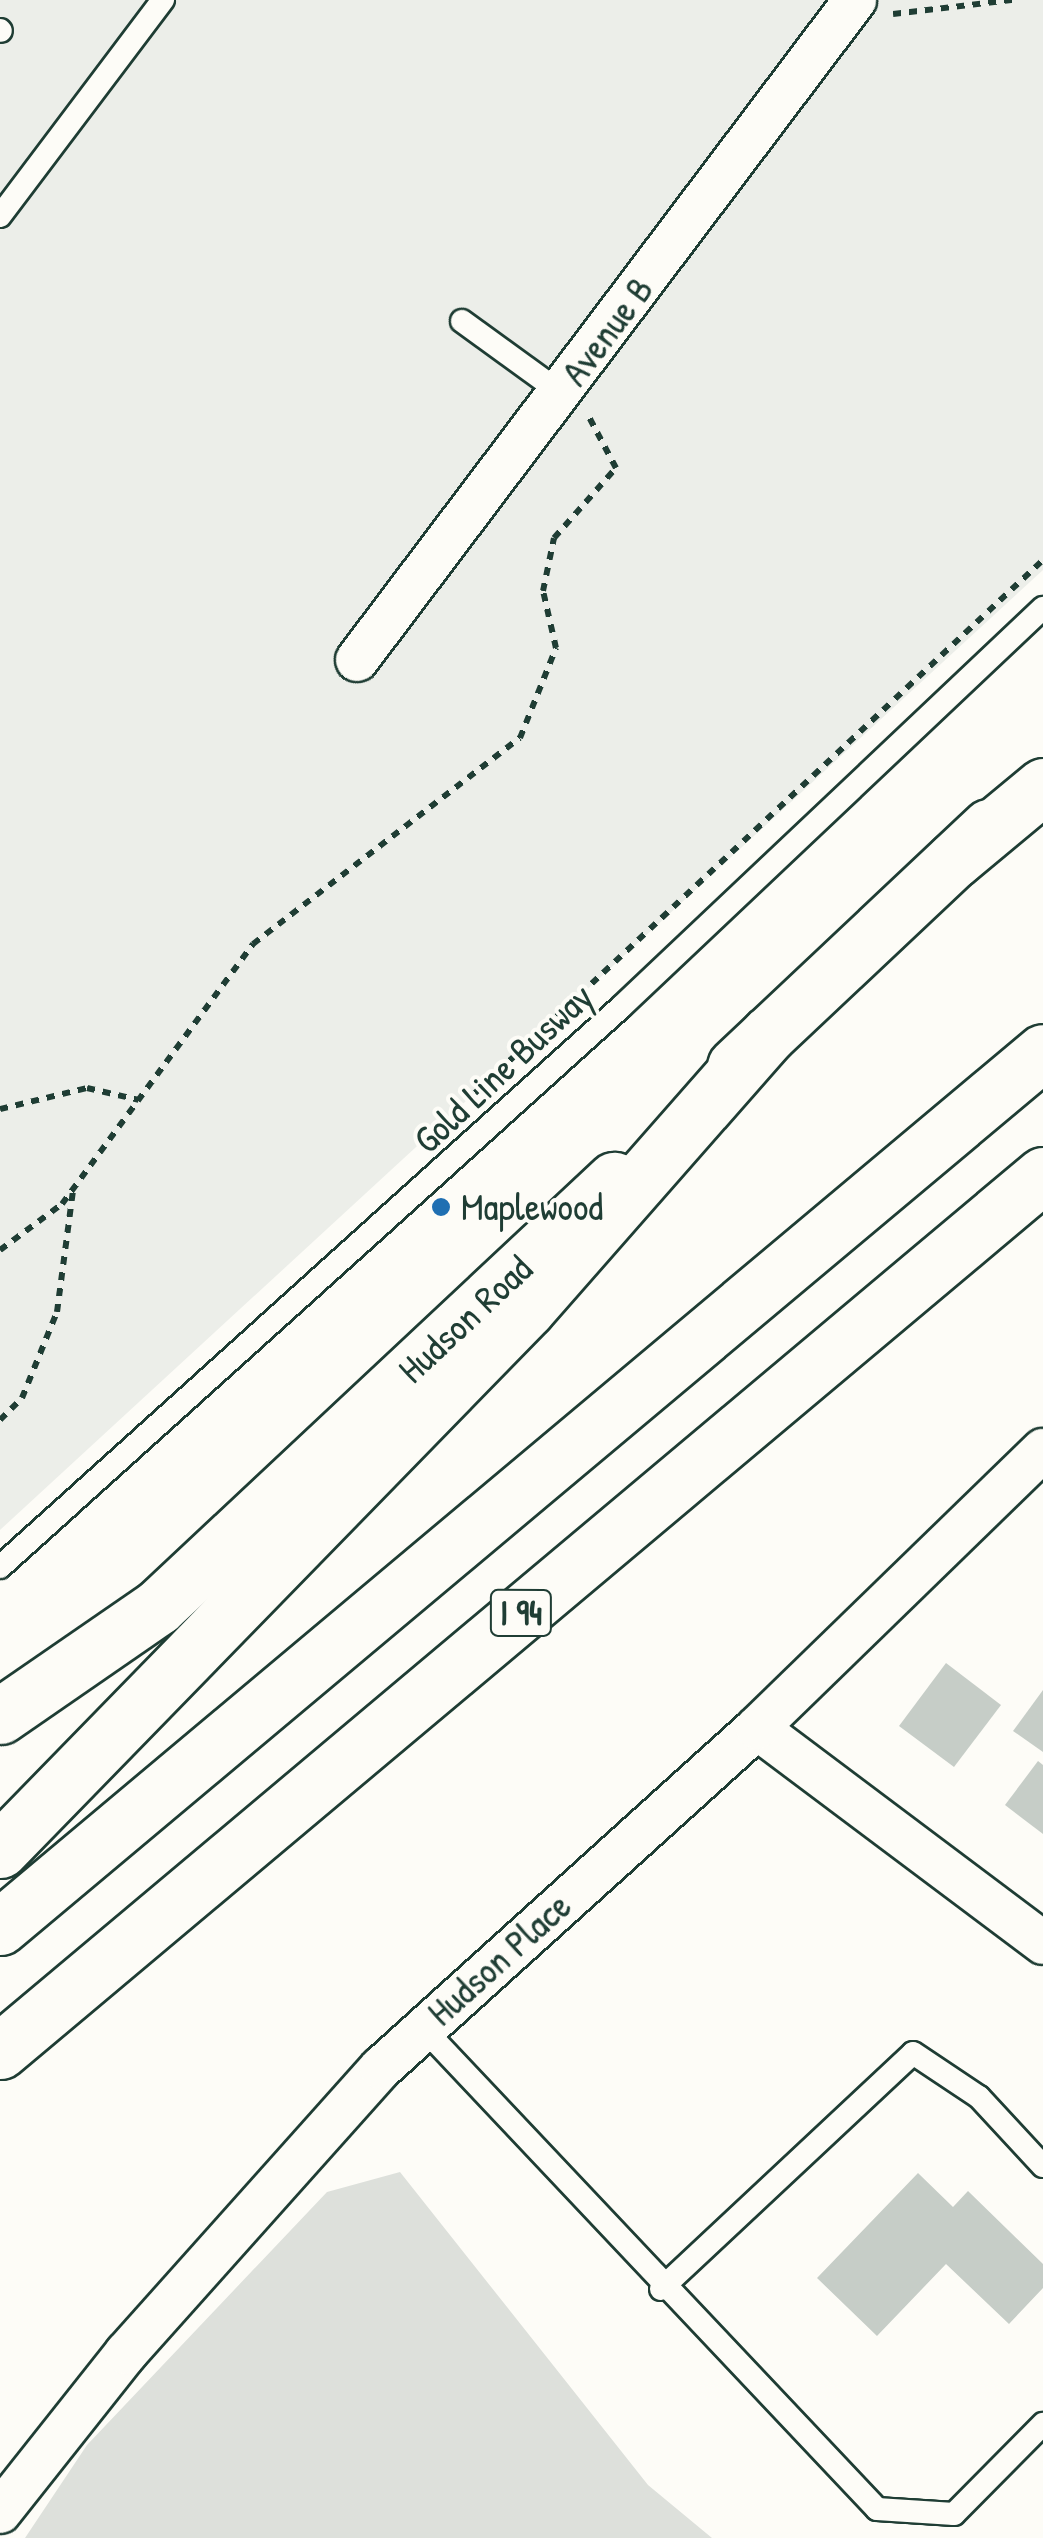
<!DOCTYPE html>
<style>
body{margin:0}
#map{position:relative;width:1043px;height:2538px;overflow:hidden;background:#fdfcf7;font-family:"Patrick Hand",sans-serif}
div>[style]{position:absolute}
.built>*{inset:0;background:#eceee9}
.green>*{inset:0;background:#dde0db}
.building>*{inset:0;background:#c6cdc7}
.path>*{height:6px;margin-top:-3px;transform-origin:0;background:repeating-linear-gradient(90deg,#1f3d34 0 8px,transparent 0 16px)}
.roads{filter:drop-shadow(2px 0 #1f3d34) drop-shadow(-2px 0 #1f3d34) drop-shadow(0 2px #1f3d34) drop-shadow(0 -2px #1f3d34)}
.lane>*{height:22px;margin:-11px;padding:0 11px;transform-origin:11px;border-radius:11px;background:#fdfcf7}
.street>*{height:42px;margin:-21px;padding:0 21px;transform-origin:21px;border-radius:21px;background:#fdfcf7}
.secondary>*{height:55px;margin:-27.5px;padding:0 27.5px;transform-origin:27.5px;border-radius:27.5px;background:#fdfcf7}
.highway>*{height:55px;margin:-27.5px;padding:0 27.5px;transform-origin:27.5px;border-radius:27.5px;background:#fdfcf7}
.dots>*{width:28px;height:28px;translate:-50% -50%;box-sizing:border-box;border:5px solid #fdfcf7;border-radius:50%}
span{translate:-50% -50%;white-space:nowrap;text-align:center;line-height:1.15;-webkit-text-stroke:8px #fdfcf7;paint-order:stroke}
.shield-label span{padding:2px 8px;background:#fdfcf7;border:2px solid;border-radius:8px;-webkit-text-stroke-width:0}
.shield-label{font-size:35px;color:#1f3d34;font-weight:700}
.street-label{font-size:38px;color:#1f3d34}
.poi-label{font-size:38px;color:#1f3d34}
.left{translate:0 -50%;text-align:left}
</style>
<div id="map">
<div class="built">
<div style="clip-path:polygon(0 0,1043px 0,1043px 570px,0 1530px)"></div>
</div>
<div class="green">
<div style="clip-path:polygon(400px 2172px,648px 2485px,712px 2538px,25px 2538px,87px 2445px,327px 2192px)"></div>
</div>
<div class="building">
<div style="clip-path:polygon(946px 1663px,1001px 1705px,954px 1767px,899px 1726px)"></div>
<div style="clip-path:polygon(1043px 1690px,1043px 1752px,1013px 1731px)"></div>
<div style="clip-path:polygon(1038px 1761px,1043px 1765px,1043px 1834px,1005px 1805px)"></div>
<div style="clip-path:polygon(918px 2173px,953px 2207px,968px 2191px,1043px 2264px,1043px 2288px,1009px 2324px,946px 2264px,877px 2336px,817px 2278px)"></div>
</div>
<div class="path">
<div style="left:893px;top:14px;width:121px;rotate:-6.7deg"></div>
<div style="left:475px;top:1093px;width:779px;rotate:-43.18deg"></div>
<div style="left:0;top:1109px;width:89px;rotate:-13.6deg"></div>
<div style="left:87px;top:1088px;width:53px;rotate:13deg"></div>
<div style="left:0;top:1250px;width:77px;rotate:-36.6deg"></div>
<div style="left:62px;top:1204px;width:323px;rotate:-53.7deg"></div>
<div style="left:253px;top:944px;width:337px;rotate:-37.7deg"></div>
<div style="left:520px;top:738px;width:97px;rotate:-68.2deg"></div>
<div style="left:556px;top:648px;width:58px;rotate:-102.8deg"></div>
<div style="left:543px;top:591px;width:54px;rotate:-78.3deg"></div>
<div style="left:554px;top:538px;width:94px;rotate:-48.5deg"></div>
<div style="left:616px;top:468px;width:58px;rotate:-117.9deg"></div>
<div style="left:0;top:1420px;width:31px;rotate:-45deg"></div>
<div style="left:22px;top:1398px;width:93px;rotate:-67.9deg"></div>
<div style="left:57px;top:1312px;width:122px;rotate:-82.5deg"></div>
</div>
<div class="roads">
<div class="lane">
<div style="left:0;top:30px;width:1px;rotate:45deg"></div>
<div style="left:0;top:216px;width:271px;rotate:-53deg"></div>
<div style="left:462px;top:321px;width:122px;rotate:36deg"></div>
<div style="left:0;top:1567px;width:836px;rotate:-42.04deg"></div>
<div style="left:621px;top:1007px;width:581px;rotate:-43.4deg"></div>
<div style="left:423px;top:2028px;width:661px;rotate:46.65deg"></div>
<div style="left:877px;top:2509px;width:77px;rotate:3.7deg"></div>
<div style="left:954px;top:2514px;width:127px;rotate:-45.3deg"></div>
<div style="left:661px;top:2289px;width:345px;rotate:-43.1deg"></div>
<div style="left:913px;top:2053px;width:79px;rotate:33.7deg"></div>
<div style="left:979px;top:2097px;width:94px;rotate:47.2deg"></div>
</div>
<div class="street">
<div style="left:357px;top:660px;width:827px;rotate:-52.96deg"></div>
<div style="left:757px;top:1728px;width:358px;rotate:36.9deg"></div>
<div style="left:0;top:2512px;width:203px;rotate:-51.6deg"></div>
<div style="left:126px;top:2353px;width:382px;rotate:-48.2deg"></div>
<div style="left:381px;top:2068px;width:507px;rotate:-42.12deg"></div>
<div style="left:757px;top:1728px;width:399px;rotate:-44.2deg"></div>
</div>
<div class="secondary">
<div style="left:735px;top:1066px;width:349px;rotate:-43.3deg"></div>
<div style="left:0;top:1716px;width:192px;rotate:-34.6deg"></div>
<div style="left:158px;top:1607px;width:625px;rotate:-43.12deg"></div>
</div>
<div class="highway">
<div style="left:954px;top:860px;width:116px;rotate:-39.7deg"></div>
<div style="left:0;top:1850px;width:755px;rotate:-45.75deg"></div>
<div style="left:527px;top:1309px;width:366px;rotate:-48.7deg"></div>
<div style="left:0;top:1927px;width:1361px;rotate:-39.99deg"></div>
<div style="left:0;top:2051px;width:1362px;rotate:-40.03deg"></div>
</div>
</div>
<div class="dots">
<div style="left:441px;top:1207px;background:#1f6fb2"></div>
</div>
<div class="shield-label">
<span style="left:521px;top:1613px">I 94</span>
</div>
<div class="street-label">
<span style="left:607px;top:331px;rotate:-53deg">Avenue B</span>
<span style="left:503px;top:1068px;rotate:-43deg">Gold Line Busway</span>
<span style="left:465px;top:1319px;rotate:-43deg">Hudson Road</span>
<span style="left:499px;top:1959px;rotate:-42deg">Hudson Place</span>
</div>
<div class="poi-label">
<span class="left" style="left:461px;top:1207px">Maplewood</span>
</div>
</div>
